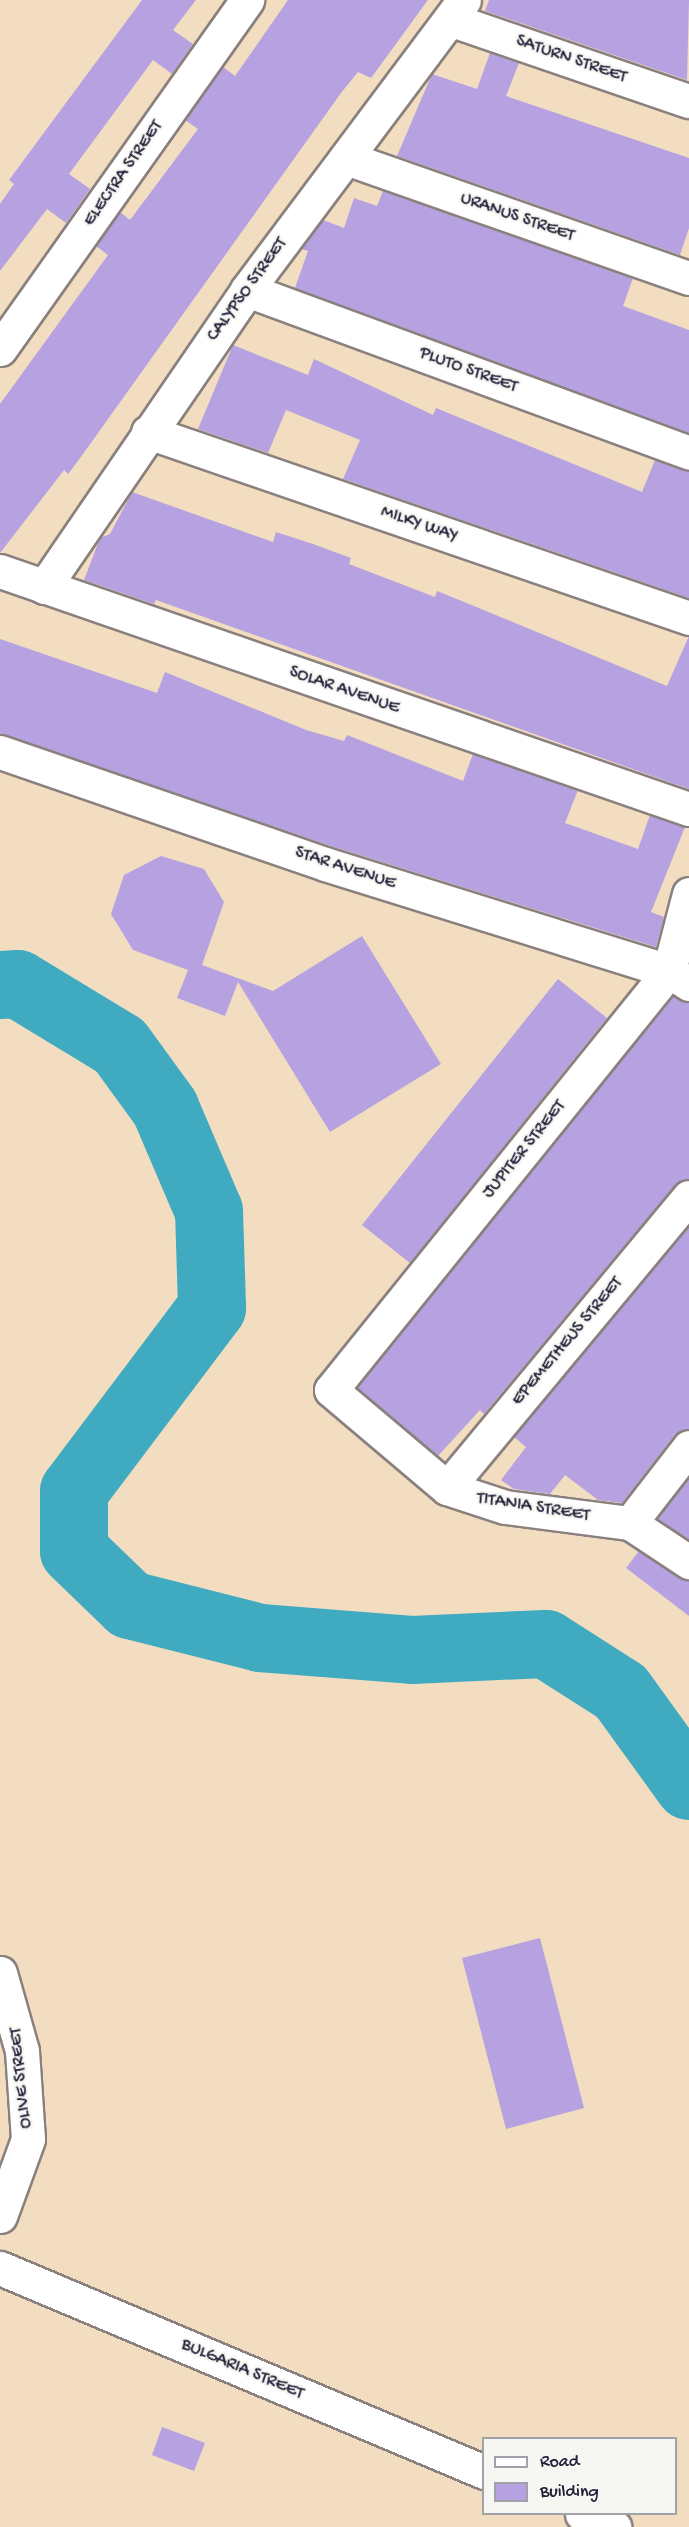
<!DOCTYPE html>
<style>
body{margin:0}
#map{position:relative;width:689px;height:2527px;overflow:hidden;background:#f2ddc0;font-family:"Gochi Hand",sans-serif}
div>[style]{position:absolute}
.river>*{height:68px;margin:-34px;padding:0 34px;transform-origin:34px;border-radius:34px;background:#40abc0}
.building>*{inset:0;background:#b6a1e1}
.roads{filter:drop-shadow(2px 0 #8a807e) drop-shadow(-2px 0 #8a807e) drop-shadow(0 2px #8a807e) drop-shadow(0 -2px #8a807e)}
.minor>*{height:33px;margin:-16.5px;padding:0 16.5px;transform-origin:16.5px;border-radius:16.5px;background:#fff}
span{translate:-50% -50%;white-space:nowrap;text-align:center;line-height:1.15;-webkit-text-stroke:4.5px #f6f6f2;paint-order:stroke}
.street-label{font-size:18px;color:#22223b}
.legend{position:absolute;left:482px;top:2437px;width:195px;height:78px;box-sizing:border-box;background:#f6f6f2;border:2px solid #a1a1a9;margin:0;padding:8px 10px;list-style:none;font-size:18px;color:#22223b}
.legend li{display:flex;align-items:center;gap:12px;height:30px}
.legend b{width:30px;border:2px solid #a1a1a9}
</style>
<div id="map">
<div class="river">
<div style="left:0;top:985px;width:18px;rotate:-3deg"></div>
<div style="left:18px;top:984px;width:119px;rotate:31.3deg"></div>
<div style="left:120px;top:1046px;width:77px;rotate:54deg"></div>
<div style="left:165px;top:1108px;width:112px;rotate:66.9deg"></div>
<div style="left:209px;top:1211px;width:97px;rotate:88.2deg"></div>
<div style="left:212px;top:1308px;width:229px;rotate:127deg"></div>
<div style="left:74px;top:1491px;width:60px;rotate:90deg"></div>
<div style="left:74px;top:1551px;width:78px;rotate:44deg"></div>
<div style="left:130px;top:1605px;width:134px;rotate:14.2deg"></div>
<div style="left:260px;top:1638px;width:152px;rotate:4.5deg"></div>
<div style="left:412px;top:1650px;width:134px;rotate:-2.6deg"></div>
<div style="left:546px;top:1644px;width:89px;rotate:32.6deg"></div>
<div style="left:621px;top:1692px;width:116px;rotate:54.1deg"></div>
</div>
<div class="building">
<div style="clip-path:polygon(142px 0,196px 0,173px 30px,193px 44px,172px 74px,153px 60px,69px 174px,90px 189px,66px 223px,47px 209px,0 271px,0 204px,14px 184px,9px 180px)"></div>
<div style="clip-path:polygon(288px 0,428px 0,371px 78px,358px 72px,341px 93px,78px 461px,68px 474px,64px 470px,0 553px,0 404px,108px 255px,96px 246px,120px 212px,130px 220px,198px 129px,185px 120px,223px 67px,235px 76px)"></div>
<div style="clip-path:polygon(489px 0,689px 0,687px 80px,485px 11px)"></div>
<div style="clip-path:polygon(490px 53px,519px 63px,506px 96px,689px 158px,689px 228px,680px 255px,397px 156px,432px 74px,477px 89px)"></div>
<div style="clip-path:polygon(383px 191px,633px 278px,623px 306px,689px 330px,689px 433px,295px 288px,308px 251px,301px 249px,323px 220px,344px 228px,354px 198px,377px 206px)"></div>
<div style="clip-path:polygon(233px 345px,308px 375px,314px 359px,433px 415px,436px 408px,642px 492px,655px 460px,689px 471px,689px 598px,343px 479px,360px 440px,286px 410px,268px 453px,198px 429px)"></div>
<div style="clip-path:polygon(132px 492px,273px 542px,276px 532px,313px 544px,351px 558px,349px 564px,435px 597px,437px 591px,474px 606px,667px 686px,689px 636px,689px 789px,156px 600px,154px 604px,84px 580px,100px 538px,110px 534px)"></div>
<div style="clip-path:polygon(0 639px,157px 693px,165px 672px,306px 730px,344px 741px,347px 735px,463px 781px,473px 754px,578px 790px,565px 823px,638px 849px,650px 815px,685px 827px,651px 912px,664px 917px,656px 947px,331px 846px,0 734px)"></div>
<div style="clip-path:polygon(161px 856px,204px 869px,224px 902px,202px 965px,273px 991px,362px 936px,441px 1064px,330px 1132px,238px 982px,225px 1016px,177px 998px,188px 970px,133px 950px,111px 914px,124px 875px)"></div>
<div style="clip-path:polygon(558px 979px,607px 1018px,410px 1263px,362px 1225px)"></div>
<div style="clip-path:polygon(673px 996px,689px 1003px,689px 1179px,675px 1185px,484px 1414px,480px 1410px,438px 1456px,357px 1388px)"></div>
<div style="clip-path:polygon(689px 1226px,689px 1429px,674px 1436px,622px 1503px,598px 1500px,565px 1475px,550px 1494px,514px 1489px,501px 1480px,526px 1447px,514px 1437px)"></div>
<div style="clip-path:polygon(689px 1478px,689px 1540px,657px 1519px)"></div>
<div style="clip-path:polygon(639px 1551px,689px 1581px,689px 1616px,626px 1568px)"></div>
<div style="clip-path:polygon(540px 1938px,584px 2108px,506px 2129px,462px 1958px)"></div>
<div style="clip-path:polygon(162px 2427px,205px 2443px,194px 2471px,152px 2455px)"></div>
</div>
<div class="roads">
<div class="minor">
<div style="left:452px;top:20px;width:250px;rotate:18.9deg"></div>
<div style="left:346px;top:158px;width:363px;rotate:19.3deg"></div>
<div style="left:247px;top:290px;width:471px;rotate:20.2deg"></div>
<div style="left:0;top:349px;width:428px;rotate:-54.7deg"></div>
<div style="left:148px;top:432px;width:572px;rotate:18.97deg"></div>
<div style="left:0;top:571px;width:729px;rotate:19.06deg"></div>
<div style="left:44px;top:587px;width:360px;rotate:-55.6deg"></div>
<div style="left:247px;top:290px;width:362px;rotate:-53.2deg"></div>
<div style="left:0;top:752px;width:344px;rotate:19deg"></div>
<div style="left:325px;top:864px;width:360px;rotate:17.3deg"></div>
<div style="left:669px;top:971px;width:24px;rotate:33deg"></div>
<div style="left:689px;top:894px;width:80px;rotate:104.6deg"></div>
<div style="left:669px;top:971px;width:538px;rotate:128.89deg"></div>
<div style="left:331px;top:1390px;width:152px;rotate:40.2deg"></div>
<div style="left:447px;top:1488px;width:61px;rotate:18.1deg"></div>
<div style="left:505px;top:1507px;width:126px;rotate:7.3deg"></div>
<div style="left:630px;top:1523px;width:71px;rotate:33.5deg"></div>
<div style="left:447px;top:1488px;width:378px;rotate:-50.3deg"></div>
<div style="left:630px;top:1523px;width:96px;rotate:-52.2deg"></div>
<div style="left:0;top:1973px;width:81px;rotate:74.2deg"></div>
<div style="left:22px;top:2051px;width:88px;rotate:86.1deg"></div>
<div style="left:28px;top:2139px;width:82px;rotate:110deg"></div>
<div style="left:0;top:2268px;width:525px;rotate:22.85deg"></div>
<div style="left:582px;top:2514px;width:35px;rotate:22deg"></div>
</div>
</div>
<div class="street-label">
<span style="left:571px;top:60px;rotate:19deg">SATURN STREET</span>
<span style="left:124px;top:174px;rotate:-55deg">ELECTRA STREET</span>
<span style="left:517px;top:218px;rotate:19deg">URANUS STREET</span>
<span style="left:248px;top:290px;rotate:-54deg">CALYPSO STREET</span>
<span style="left:468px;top:371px;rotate:20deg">PLUTO STREET</span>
<span style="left:419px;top:525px;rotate:19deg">MILKY WAY</span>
<span style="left:344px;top:691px;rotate:19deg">SOLAR AVENUE</span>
<span style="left:345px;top:869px;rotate:18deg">STAR AVENUE</span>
<span style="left:525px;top:1150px;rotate:-51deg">JUPITER STREET</span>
<span style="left:568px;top:1342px;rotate:-50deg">EPEMETHEUS STREET</span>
<span style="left:533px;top:1508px;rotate:9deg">TITANIA STREET</span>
<span style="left:22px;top:2078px;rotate:-96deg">OLIVE STREET</span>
<span style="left:242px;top:2370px;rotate:23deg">BULGARIA STREET</span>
</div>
<ul class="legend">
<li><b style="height:8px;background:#fff"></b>Road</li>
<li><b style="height:16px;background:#b6a1e1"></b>Building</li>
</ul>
</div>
